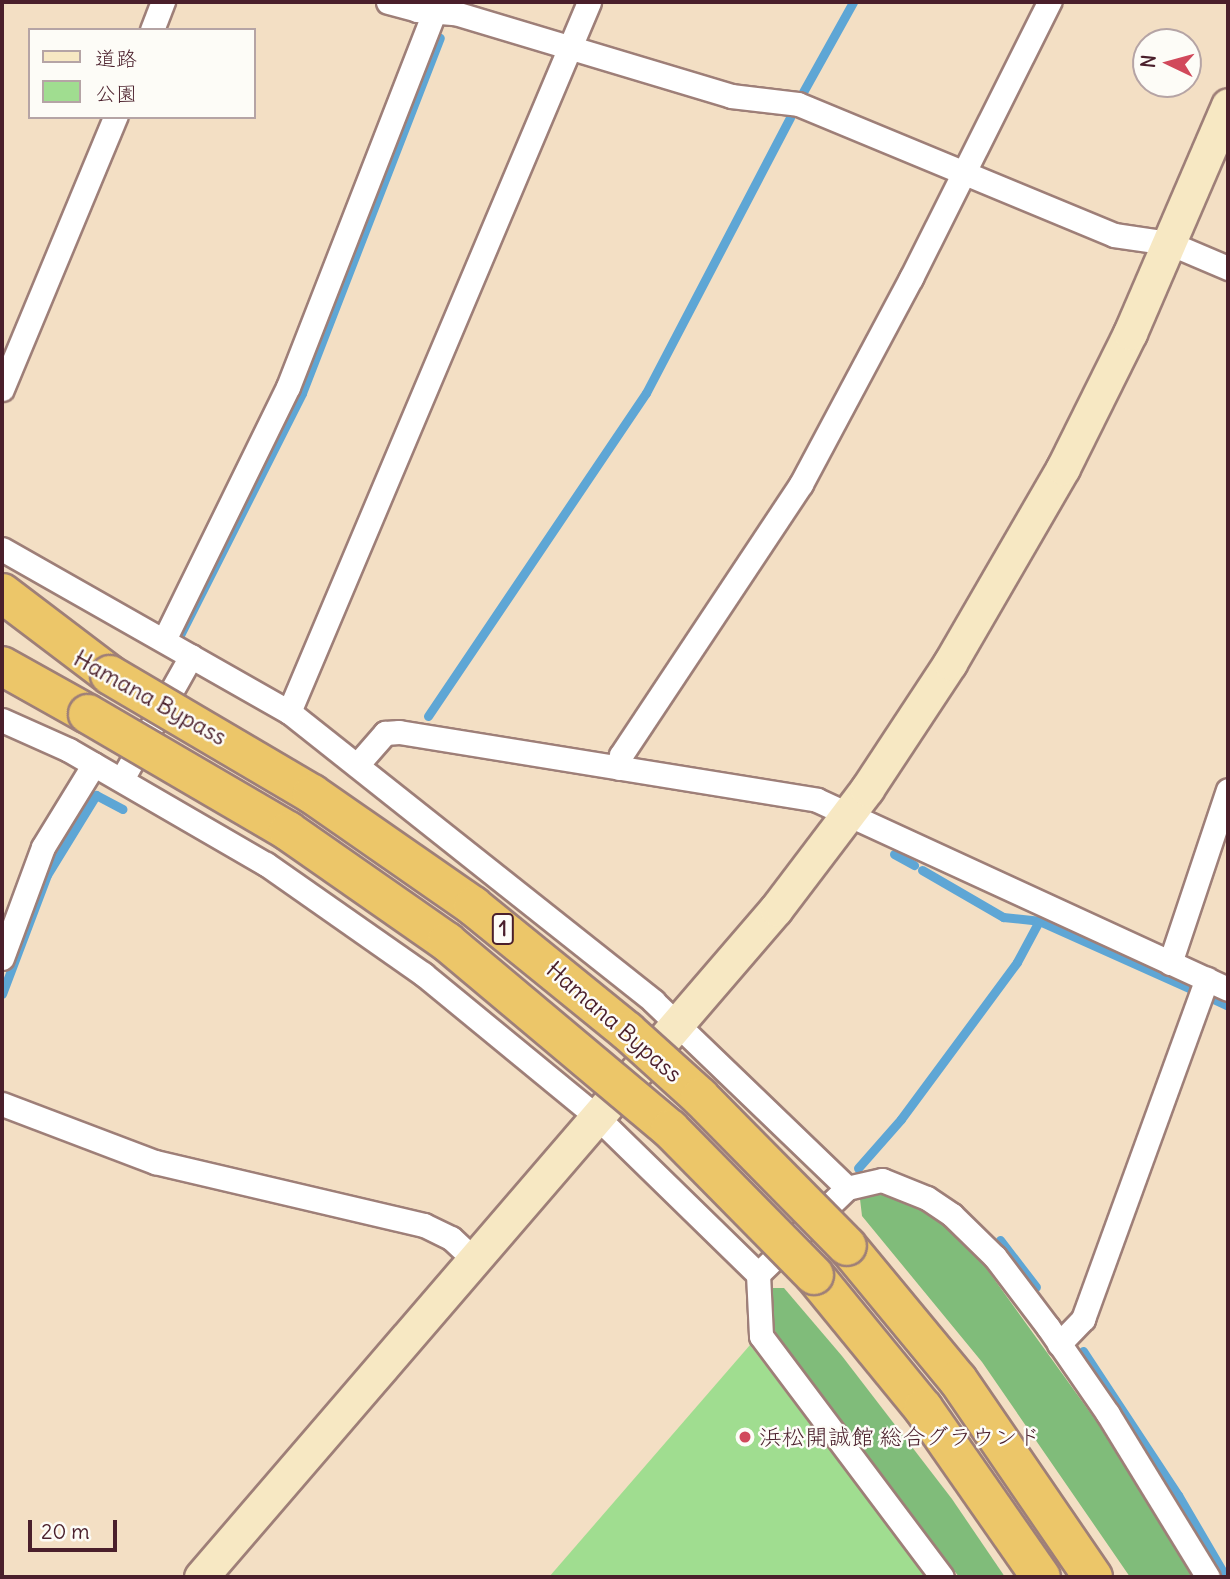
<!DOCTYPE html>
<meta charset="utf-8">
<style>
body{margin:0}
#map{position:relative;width:1230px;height:1579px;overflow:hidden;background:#f3dfc4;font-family:Delius,"Klee One",sans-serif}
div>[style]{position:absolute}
.green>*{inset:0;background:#a0dd90}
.forest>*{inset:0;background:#80bc7a}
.stream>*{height:9px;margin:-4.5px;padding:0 4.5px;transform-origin:4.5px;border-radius:4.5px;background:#5ea6d5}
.roads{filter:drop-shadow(2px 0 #9e7f78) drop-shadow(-2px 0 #9e7f78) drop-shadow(0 2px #9e7f78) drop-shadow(0 -2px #9e7f78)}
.street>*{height:23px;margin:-11.5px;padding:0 11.5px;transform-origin:11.5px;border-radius:11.5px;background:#fff}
.secondary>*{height:33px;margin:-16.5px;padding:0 16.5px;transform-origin:16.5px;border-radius:16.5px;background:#f7e8c3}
.highway>*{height:38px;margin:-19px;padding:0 19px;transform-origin:19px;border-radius:19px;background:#ecc669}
.bridges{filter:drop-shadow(2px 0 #9e7f78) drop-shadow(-2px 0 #9e7f78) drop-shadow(0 2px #9e7f78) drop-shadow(0 -2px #9e7f78)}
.highway-bridge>*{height:38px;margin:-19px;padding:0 19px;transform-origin:19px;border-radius:19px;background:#ecc669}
.dots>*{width:19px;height:19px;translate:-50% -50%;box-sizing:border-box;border:4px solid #fdfcf7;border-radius:50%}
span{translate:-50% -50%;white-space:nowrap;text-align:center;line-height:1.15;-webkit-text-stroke:5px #fdfcf7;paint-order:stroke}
.shield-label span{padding:2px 5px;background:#fdfcf7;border:2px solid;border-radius:5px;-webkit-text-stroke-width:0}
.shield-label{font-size:21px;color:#4a1f2b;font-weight:700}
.street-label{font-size:23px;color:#4a1f2b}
.poi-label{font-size:23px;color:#4a1f2b}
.left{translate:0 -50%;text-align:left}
.frame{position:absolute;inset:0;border:4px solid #4a1f2b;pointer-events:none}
.legend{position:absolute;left:28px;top:28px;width:228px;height:91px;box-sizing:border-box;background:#fdfcf7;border:2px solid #b5a4a5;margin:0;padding:9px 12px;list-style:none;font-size:21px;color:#4a1f2b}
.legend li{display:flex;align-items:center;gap:14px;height:35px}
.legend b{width:35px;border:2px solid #b5a4a5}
.north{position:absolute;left:1132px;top:28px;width:70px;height:70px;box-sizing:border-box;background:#fdfcf7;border:2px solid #b5a4a5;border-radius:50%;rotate:275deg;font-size:19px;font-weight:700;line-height:28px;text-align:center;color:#4a1f2b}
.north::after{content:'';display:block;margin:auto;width:24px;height:32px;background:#d1495b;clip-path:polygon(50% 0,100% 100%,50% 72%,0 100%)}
.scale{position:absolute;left:28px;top:1520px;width:89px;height:32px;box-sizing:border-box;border:4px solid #4a1f2b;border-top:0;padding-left:9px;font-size:21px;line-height:24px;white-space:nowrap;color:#4a1f2b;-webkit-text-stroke:5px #fdfcf7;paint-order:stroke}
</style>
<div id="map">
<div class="green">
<div style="clip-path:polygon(750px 1345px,926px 1577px,549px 1577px)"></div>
</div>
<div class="forest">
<div style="clip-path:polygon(867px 1194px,881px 1194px,920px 1210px,944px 1225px,984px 1265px,1097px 1422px,1193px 1577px,1130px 1577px,982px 1362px,862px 1216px,860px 1199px)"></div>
<div style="clip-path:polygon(773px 1288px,784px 1288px,842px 1356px,952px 1499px,1005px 1577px,959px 1577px,779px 1340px,771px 1321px)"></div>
</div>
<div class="stream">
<div style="left:803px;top:92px;width:103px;rotate:-60.9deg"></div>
<div style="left:179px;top:637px;width:273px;rotate:-63.2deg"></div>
<div style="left:302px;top:393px;width:381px;rotate:-68.8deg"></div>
<div style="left:428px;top:716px;width:390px;rotate:-56deg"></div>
<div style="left:646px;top:393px;width:311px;rotate:-62.4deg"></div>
<div style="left:894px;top:854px;width:23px;rotate:29deg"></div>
<div style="left:922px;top:870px;width:94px;rotate:30.1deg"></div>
<div style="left:1003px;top:917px;width:36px;rotate:6deg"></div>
<div style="left:1039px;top:921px;width:167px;rotate:24.1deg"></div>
<div style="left:2px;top:994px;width:127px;rotate:-69.3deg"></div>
<div style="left:47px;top:875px;width:94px;rotate:-58.5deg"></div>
<div style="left:96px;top:795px;width:30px;rotate:28deg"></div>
<div style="left:1211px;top:998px;width:19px;rotate:25deg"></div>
<div style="left:858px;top:1168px;width:65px;rotate:-48.7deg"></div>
<div style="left:901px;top:1119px;width:195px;rotate:-53.5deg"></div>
<div style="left:1017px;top:962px;width:47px;rotate:-61.8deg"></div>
<div style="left:1000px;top:1240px;width:59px;rotate:52.5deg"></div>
<div style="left:1083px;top:1351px;width:173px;rotate:56.6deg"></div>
<div style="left:1178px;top:1495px;width:95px;rotate:59.7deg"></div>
</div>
<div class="roads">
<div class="street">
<div style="left:388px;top:2px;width:30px;rotate:15deg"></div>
<div style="left:417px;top:10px;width:38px;rotate:5deg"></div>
<div style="left:455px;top:13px;width:288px;rotate:16.7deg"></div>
<div style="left:731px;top:96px;width:67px;rotate:6.8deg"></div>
<div style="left:798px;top:104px;width:342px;rotate:22.5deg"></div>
<div style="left:1114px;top:235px;width:56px;rotate:8.3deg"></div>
<div style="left:1169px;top:243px;width:64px;rotate:23deg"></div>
<div style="left:152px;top:30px;width:30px;rotate:-69deg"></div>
<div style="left:2px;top:389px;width:295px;rotate:-67.4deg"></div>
<div style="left:2px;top:549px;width:330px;rotate:29.6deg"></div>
<div style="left:289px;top:712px;width:465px;rotate:38.4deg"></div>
<div style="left:653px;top:1001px;width:269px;rotate:43.9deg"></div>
<div style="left:847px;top:1188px;width:36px;rotate:-13deg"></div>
<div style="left:882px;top:1180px;width:48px;rotate:21.8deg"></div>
<div style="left:927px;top:1198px;width:30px;rotate:34deg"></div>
<div style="left:952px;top:1215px;width:60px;rotate:44.3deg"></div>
<div style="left:995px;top:1257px;width:88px;rotate:52.9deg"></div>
<div style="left:1048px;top:1327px;width:106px;rotate:55.4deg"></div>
<div style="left:1108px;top:1414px;width:191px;rotate:58.5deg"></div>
<div style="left:164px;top:640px;width:282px;rotate:-63.9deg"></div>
<div style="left:288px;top:387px;width:413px;rotate:-68.7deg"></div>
<div style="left:289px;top:712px;width:771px;rotate:-67.09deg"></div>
<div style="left:2px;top:720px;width:73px;rotate:24.1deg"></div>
<div style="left:69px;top:750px;width:228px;rotate:30.1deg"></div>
<div style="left:266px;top:864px;width:192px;rotate:35deg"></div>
<div style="left:423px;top:974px;width:227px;rotate:39.4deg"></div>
<div style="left:598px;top:1118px;width:223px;rotate:44.3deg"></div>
<div style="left:758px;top:1274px;width:62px;rotate:87.2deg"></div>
<div style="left:761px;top:1336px;width:301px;rotate:53.1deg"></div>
<div style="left:357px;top:765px;width:43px;rotate:-48.8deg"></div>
<div style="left:385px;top:733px;width:14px;rotate:-4deg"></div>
<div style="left:399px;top:732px;width:423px;rotate:9.2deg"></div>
<div style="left:817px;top:800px;width:452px;rotate:24.7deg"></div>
<div style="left:619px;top:768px;width:13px;rotate:-81deg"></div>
<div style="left:621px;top:755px;width:325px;rotate:-56.4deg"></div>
<div style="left:801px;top:484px;width:234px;rotate:-61.9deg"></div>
<div style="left:911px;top:278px;width:309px;rotate:-63.4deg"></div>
<div style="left:122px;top:779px;width:141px;rotate:-60.7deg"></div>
<div style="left:2px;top:958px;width:118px;rotate:-69.7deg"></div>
<div style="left:43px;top:847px;width:97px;rotate:-58.4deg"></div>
<div style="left:1170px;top:963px;width:182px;rotate:-71.5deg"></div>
<div style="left:2px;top:1104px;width:164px;rotate:20.8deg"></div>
<div style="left:155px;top:1162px;width:276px;rotate:13.2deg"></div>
<div style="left:424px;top:1225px;width:30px;rotate:26deg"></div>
<div style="left:451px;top:1238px;width:33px;rotate:43deg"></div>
<div style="left:758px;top:1274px;width:124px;rotate:-44deg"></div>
<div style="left:1059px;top:1344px;width:35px;rotate:-46deg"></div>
<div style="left:1083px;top:1319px;width:362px;rotate:-70deg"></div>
</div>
<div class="secondary">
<div style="left:201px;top:1577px;width:881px;rotate:-49.28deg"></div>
<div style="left:776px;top:909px;width:151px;rotate:-52.8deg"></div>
<div style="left:867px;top:789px;width:151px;rotate:-56.6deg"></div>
<div style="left:950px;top:663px;width:225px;rotate:-59.9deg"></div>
<div style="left:1063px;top:468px;width:151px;rotate:-63.6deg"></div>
<div style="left:1130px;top:333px;width:248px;rotate:-66.7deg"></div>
</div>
<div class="highway">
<div style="left:2px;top:593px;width:136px;rotate:37.2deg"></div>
<div style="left:2px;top:666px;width:98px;rotate:29.2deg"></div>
<div style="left:847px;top:1246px;width:174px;rotate:50.4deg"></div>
<div style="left:958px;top:1380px;width:239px;rotate:55.6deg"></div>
<div style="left:814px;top:1275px;width:172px;rotate:50.7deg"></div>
<div style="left:923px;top:1408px;width:206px;rotate:55.1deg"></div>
</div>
</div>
<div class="bridges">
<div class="highway-bridge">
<div style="left:110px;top:675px;width:234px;rotate:30.5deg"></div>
<div style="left:312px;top:794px;width:196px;rotate:34.8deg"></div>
<div style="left:473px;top:906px;width:198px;rotate:39.1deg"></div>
<div style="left:627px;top:1031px;width:98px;rotate:42.1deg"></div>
<div style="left:700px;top:1097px;width:209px;rotate:45.4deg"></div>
<div style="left:88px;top:714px;width:232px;rotate:30.3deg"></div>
<div style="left:288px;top:831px;width:194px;rotate:34.9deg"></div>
<div style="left:447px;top:942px;width:291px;rotate:40deg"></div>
<div style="left:670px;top:1129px;width:205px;rotate:45.4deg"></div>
</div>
</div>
<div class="dots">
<div style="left:745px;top:1437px;background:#d1495b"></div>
</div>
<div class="shield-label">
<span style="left:503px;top:929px">1</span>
</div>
<div class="street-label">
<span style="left:150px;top:698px;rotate:29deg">Hamana Bypass</span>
<span style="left:614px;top:1022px;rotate:41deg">Hamana Bypass</span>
</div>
<div class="poi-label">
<span class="left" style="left:759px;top:1437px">浜松開誠館 総合グラウンド</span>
</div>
<div class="frame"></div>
<ul class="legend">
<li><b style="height:9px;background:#f7e8c3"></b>道路</li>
<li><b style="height:19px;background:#a0dd90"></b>公園</li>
</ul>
<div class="north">N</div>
<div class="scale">20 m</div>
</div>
